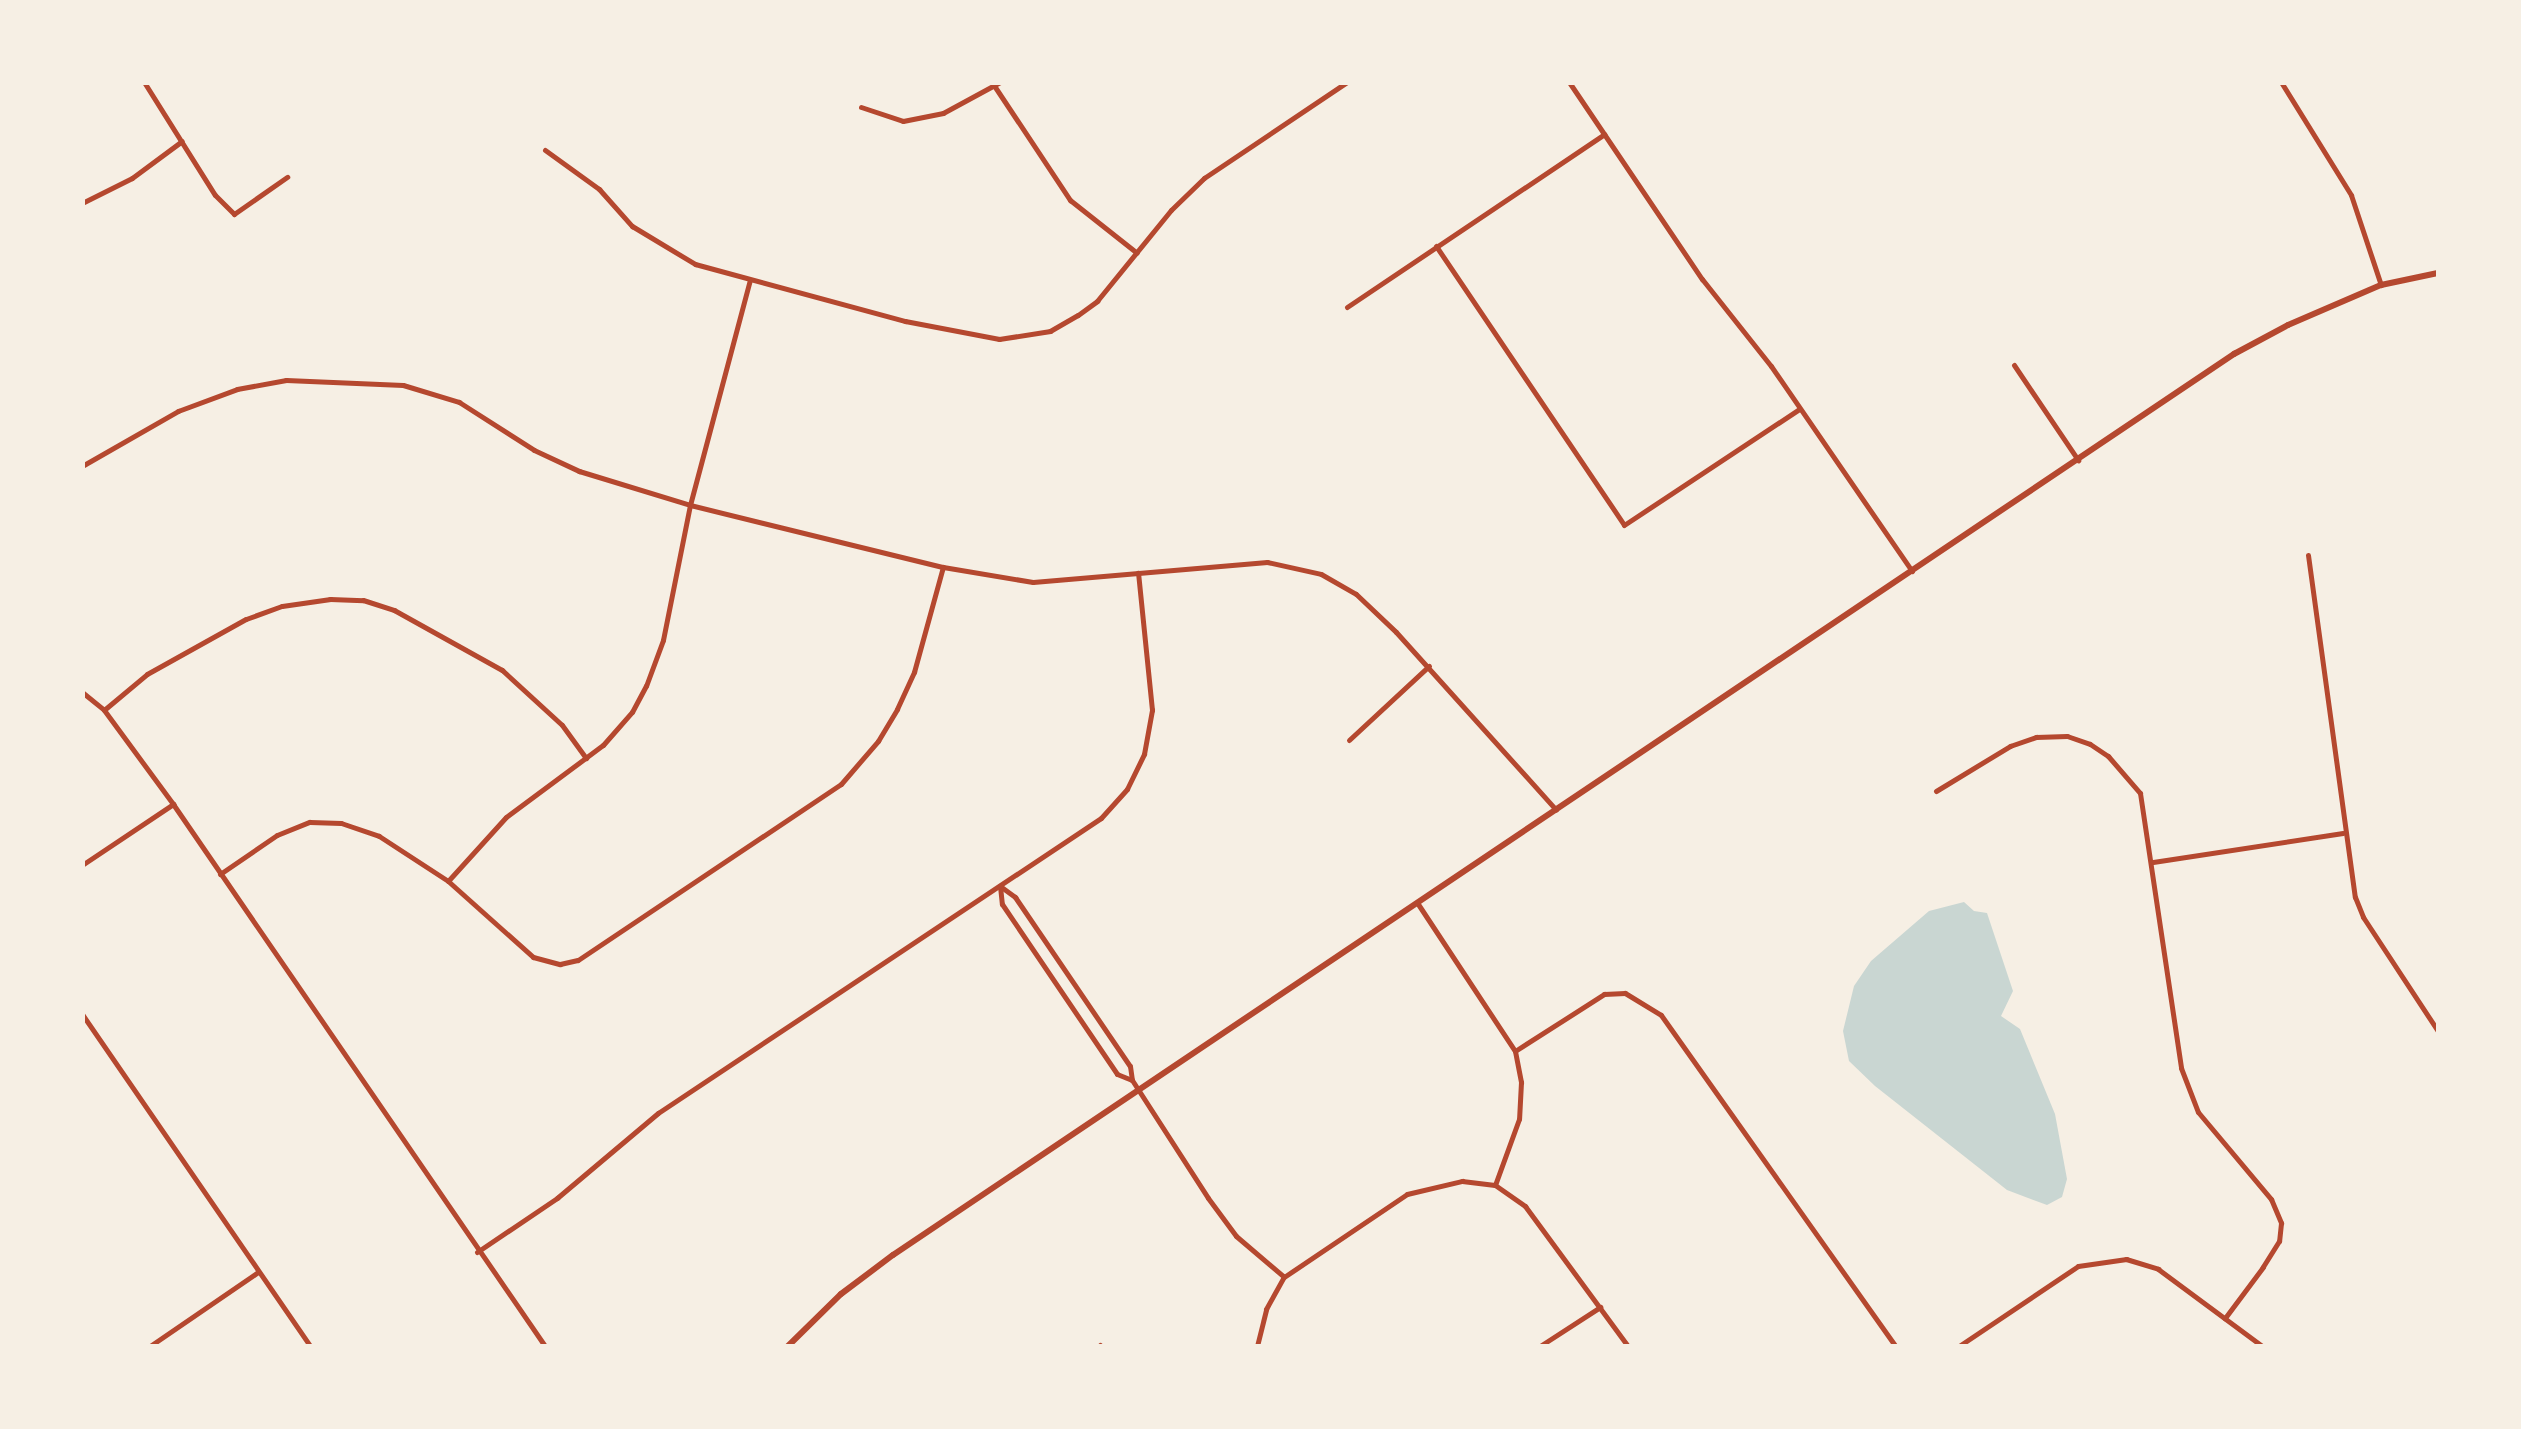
<!DOCTYPE html>
<style>
body{margin:0}
#map{position:relative;width:2521px;height:1429px;overflow:hidden;background:#f6efe4;font-family:Karla,sans-serif}
div>[style]{position:absolute}
.water>*{inset:0;background:#c9d6d2}
.minor>*{height:5px;margin:-2.5px;padding:0 2.5px;transform-origin:2.5px;border-radius:2.5px;background:#b5482f}
.tertiary>*{height:6px;margin:-3px;padding:0 3px;transform-origin:3px;border-radius:3px;background:#b5482f}
span{translate:-50% -50%;white-space:nowrap;text-align:center;line-height:1.15;-webkit-text-stroke:8px #f6efe4;paint-order:stroke}
.frame{position:absolute;inset:0;border:85px solid #f6efe4;pointer-events:none}
</style>
<div id="map">
<div class="water">
<div style="clip-path:polygon(1964px 902px,1974px 911px,1987px 913px,2013px 991px,2001px 1016px,2020px 1029px,2055px 1114px,2067px 1179px,2062px 1197px,2047px 1205px,2007px 1190px,1875px 1086px,1849px 1061px,1843px 1031px,1854px 986px,1871px 961px,1929px 911px)"></div>
</div>
<div class="minor">
<div style="left:144px;top:82px;width:133px;rotate:57.9deg"></div>
<div style="left:215px;top:195px;width:27px;rotate:45deg"></div>
<div style="left:234px;top:214px;width:65px;rotate:-34.9deg"></div>
<div style="left:1569px;top:82px;width:238px;rotate:56deg"></div>
<div style="left:1702px;top:279px;width:111px;rotate:51.6deg"></div>
<div style="left:1771px;top:366px;width:249px;rotate:55.5deg"></div>
<div style="left:2281px;top:82px;width:133px;rotate:58.2deg"></div>
<div style="left:2351px;top:195px;width:95px;rotate:71.6deg"></div>
<div style="left:995px;top:87px;width:136px;rotate:56.4deg"></div>
<div style="left:1070px;top:200px;width:85px;rotate:38.3deg"></div>
<div style="left:861px;top:107px;width:44px;rotate:18.4deg"></div>
<div style="left:903px;top:121px;width:41px;rotate:-11.3deg"></div>
<div style="left:943px;top:113px;width:65px;rotate:-28.5deg"></div>
<div style="left:545px;top:150px;width:67px;rotate:35.8deg"></div>
<div style="left:599px;top:189px;width:50px;rotate:48.3deg"></div>
<div style="left:632px;top:226px;width:74px;rotate:31.1deg"></div>
<div style="left:695px;top:264px;width:218px;rotate:15.2deg"></div>
<div style="left:905px;top:321px;width:96px;rotate:10.8deg"></div>
<div style="left:999px;top:339px;width:52px;rotate:-8.9deg"></div>
<div style="left:1050px;top:331px;width:32px;rotate:-30deg"></div>
<div style="left:1078px;top:315px;width:24px;rotate:-36deg"></div>
<div style="left:1097px;top:301px;width:117px;rotate:-50.9deg"></div>
<div style="left:1171px;top:210px;width:46px;rotate:-44.1deg"></div>
<div style="left:1204px;top:178px;width:172px;rotate:-33.9deg"></div>
<div style="left:82px;top:203px;width:56px;rotate:-26.6deg"></div>
<div style="left:132px;top:178px;width:62px;rotate:-36.5deg"></div>
<div style="left:1436px;top:246px;width:336px;rotate:56deg"></div>
<div style="left:1624px;top:525px;width:210px;rotate:-33.5deg"></div>
<div style="left:1347px;top:307px;width:310px;rotate:-33.9deg"></div>
<div style="left:2014px;top:365px;width:115px;rotate:56deg"></div>
<div style="left:82px;top:466px;width:111px;rotate:-29.8deg"></div>
<div style="left:178px;top:411px;width:63px;rotate:-20.4deg"></div>
<div style="left:237px;top:389px;width:50px;rotate:-10.4deg"></div>
<div style="left:286px;top:380px;width:117px;rotate:2.4deg"></div>
<div style="left:403px;top:385px;width:59px;rotate:16.9deg"></div>
<div style="left:459px;top:402px;width:89px;rotate:32.6deg"></div>
<div style="left:534px;top:450px;width:50px;rotate:25deg"></div>
<div style="left:579px;top:471px;width:116px;rotate:17deg"></div>
<div style="left:690px;top:505px;width:260px;rotate:13.8deg"></div>
<div style="left:943px;top:567px;width:91px;rotate:9.5deg"></div>
<div style="left:1033px;top:582px;width:235px;rotate:-4.9deg"></div>
<div style="left:1267px;top:562px;width:55px;rotate:12.5deg"></div>
<div style="left:1321px;top:574px;width:40px;rotate:29.7deg"></div>
<div style="left:1356px;top:594px;width:55px;rotate:43.5deg"></div>
<div style="left:1396px;top:632px;width:239px;rotate:48deg"></div>
<div style="left:2308px;top:555px;width:345px;rotate:82.2deg"></div>
<div style="left:2355px;top:897px;width:22px;rotate:68deg"></div>
<div style="left:2363px;top:917px;width:136px;rotate:56.7deg"></div>
<div style="left:82px;top:692px;width:28px;rotate:39deg"></div>
<div style="left:104px;top:710px;width:117px;rotate:53.7deg"></div>
<div style="left:173px;top:804px;width:657px;rotate:55.54deg"></div>
<div style="left:104px;top:710px;width:56px;rotate:-39.9deg"></div>
<div style="left:147px;top:674px;width:113px;rotate:-29.1deg"></div>
<div style="left:246px;top:619px;width:38px;rotate:-20deg"></div>
<div style="left:282px;top:606px;width:49px;rotate:-8.3deg"></div>
<div style="left:330px;top:599px;width:33px;rotate:2deg"></div>
<div style="left:363px;top:600px;width:33px;rotate:18deg"></div>
<div style="left:394px;top:610px;width:124px;rotate:29.1deg"></div>
<div style="left:502px;top:670px;width:81px;rotate:42.5deg"></div>
<div style="left:562px;top:725px;width:41px;rotate:54deg"></div>
<div style="left:1349px;top:740px;width:109px;rotate:-42.8deg"></div>
<div style="left:1936px;top:791px;width:87px;rotate:-31.3deg"></div>
<div style="left:2010px;top:746px;width:28px;rotate:-19deg"></div>
<div style="left:2036px;top:737px;width:31px;rotate:-2deg"></div>
<div style="left:2067px;top:736px;width:24px;rotate:19deg"></div>
<div style="left:2090px;top:744px;width:22px;rotate:34deg"></div>
<div style="left:2108px;top:756px;width:49px;rotate:49.1deg"></div>
<div style="left:2140px;top:793px;width:278px;rotate:81.5deg"></div>
<div style="left:2181px;top:1068px;width:47px;rotate:68.9deg"></div>
<div style="left:2198px;top:1112px;width:114px;rotate:50deg"></div>
<div style="left:2271px;top:1199px;width:26px;rotate:67deg"></div>
<div style="left:2281px;top:1223px;width:18px;rotate:96deg"></div>
<div style="left:2279px;top:1241px;width:31px;rotate:122deg"></div>
<div style="left:2263px;top:1267px;width:64px;rotate:126.7deg"></div>
<div style="left:2153px;top:862px;width:192px;rotate:-8.7deg"></div>
<div style="left:82px;top:865px;width:110px;rotate:-33.8deg"></div>
<div style="left:220px;top:874px;width:69px;rotate:-34.4deg"></div>
<div style="left:277px;top:835px;width:35px;rotate:-22deg"></div>
<div style="left:310px;top:822px;width:31px;rotate:2deg"></div>
<div style="left:341px;top:823px;width:40px;rotate:18.9deg"></div>
<div style="left:379px;top:836px;width:82px;rotate:33.1deg"></div>
<div style="left:448px;top:881px;width:114px;rotate:41.8deg"></div>
<div style="left:533px;top:957px;width:28px;rotate:15deg"></div>
<div style="left:560px;top:964px;width:18px;rotate:-13deg"></div>
<div style="left:578px;top:960px;width:316px;rotate:-33.8deg"></div>
<div style="left:841px;top:784px;width:57px;rotate:-49.3deg"></div>
<div style="left:878px;top:741px;width:37px;rotate:-59deg"></div>
<div style="left:897px;top:709px;width:41px;rotate:-65.3deg"></div>
<div style="left:914px;top:672px;width:109px;rotate:-74.6deg"></div>
<div style="left:448px;top:881px;width:86px;rotate:-47.8deg"></div>
<div style="left:506px;top:817px;width:121px;rotate:-36.6deg"></div>
<div style="left:603px;top:745px;width:44px;rotate:-48.7deg"></div>
<div style="left:632px;top:712px;width:30px;rotate:-62deg"></div>
<div style="left:646px;top:686px;width:49px;rotate:-69.7deg"></div>
<div style="left:663px;top:640px;width:138px;rotate:-78.7deg"></div>
<div style="left:690px;top:505px;width:233px;rotate:-75.1deg"></div>
<div style="left:1000px;top:886px;width:19px;rotate:36deg"></div>
<div style="left:1015px;top:897px;width:204px;rotate:55.8deg"></div>
<div style="left:1130px;top:1066px;width:14px;rotate:82deg"></div>
<div style="left:1132px;top:1080px;width:140px;rotate:57.2deg"></div>
<div style="left:1208px;top:1198px;width:47px;rotate:53.6deg"></div>
<div style="left:1236px;top:1236px;width:62px;rotate:40.4deg"></div>
<div style="left:1000px;top:886px;width:18px;rotate:84deg"></div>
<div style="left:1002px;top:904px;width:205px;rotate:55.9deg"></div>
<div style="left:1117px;top:1074px;width:16px;rotate:22deg"></div>
<div style="left:1418px;top:904px;width:176px;rotate:56.6deg"></div>
<div style="left:1515px;top:1051px;width:32px;rotate:79deg"></div>
<div style="left:1521px;top:1082px;width:37px;rotate:93deg"></div>
<div style="left:1519px;top:1119px;width:70px;rotate:110deg"></div>
<div style="left:82px;top:1014px;width:403px;rotate:55.5deg"></div>
<div style="left:1515px;top:1051px;width:106px;rotate:-32.6deg"></div>
<div style="left:1604px;top:994px;width:21px;rotate:-3deg"></div>
<div style="left:1625px;top:993px;width:42px;rotate:31.4deg"></div>
<div style="left:1661px;top:1015px;width:405px;rotate:54.7deg"></div>
<div style="left:477px;top:1252px;width:97px;rotate:-34deg"></div>
<div style="left:557px;top:1198px;width:132px;rotate:-40.1deg"></div>
<div style="left:658px;top:1113px;width:532px;rotate:-33.66deg"></div>
<div style="left:1101px;top:818px;width:39px;rotate:-48deg"></div>
<div style="left:1127px;top:789px;width:39px;rotate:-64deg"></div>
<div style="left:1144px;top:754px;width:45px;rotate:-79.7deg"></div>
<div style="left:1152px;top:710px;width:138px;rotate:-95.8deg"></div>
<div style="left:1100px;top:1345px;width:1px;rotate:45deg"></div>
<div style="left:150px;top:1346px;width:131px;rotate:-34.4deg"></div>
<div style="left:1257px;top:1346px;width:38px;rotate:-76deg"></div>
<div style="left:1266px;top:1309px;width:37px;rotate:-61deg"></div>
<div style="left:1284px;top:1277px;width:148px;rotate:-34deg"></div>
<div style="left:1407px;top:1194px;width:57px;rotate:-13.3deg"></div>
<div style="left:1462px;top:1181px;width:33px;rotate:7deg"></div>
<div style="left:1495px;top:1185px;width:37px;rotate:35deg"></div>
<div style="left:1525px;top:1206px;width:174px;rotate:53.7deg"></div>
<div style="left:1540px;top:1346px;width:72px;rotate:-33deg"></div>
<div style="left:1959px;top:1346px;width:143px;rotate:-33.9deg"></div>
<div style="left:2078px;top:1266px;width:49px;rotate:-8.3deg"></div>
<div style="left:2126px;top:1259px;width:34px;rotate:17deg"></div>
<div style="left:2158px;top:1269px;width:129px;rotate:36.5deg"></div>
</div>
<div class="tertiary">
<div style="left:788px;top:1346px;width:74px;rotate:-44.5deg"></div>
<div style="left:841px;top:1294px;width:65px;rotate:-36.9deg"></div>
<div style="left:893px;top:1255px;width:1616px;rotate:-33.9deg"></div>
<div style="left:2234px;top:354px;width:61px;rotate:-28.2deg"></div>
<div style="left:2288px;top:325px;width:101px;rotate:-23.3deg"></div>
<div style="left:2381px;top:285px;width:58px;rotate:-11.9deg"></div>
</div>
<div class="frame"></div>
</div>
